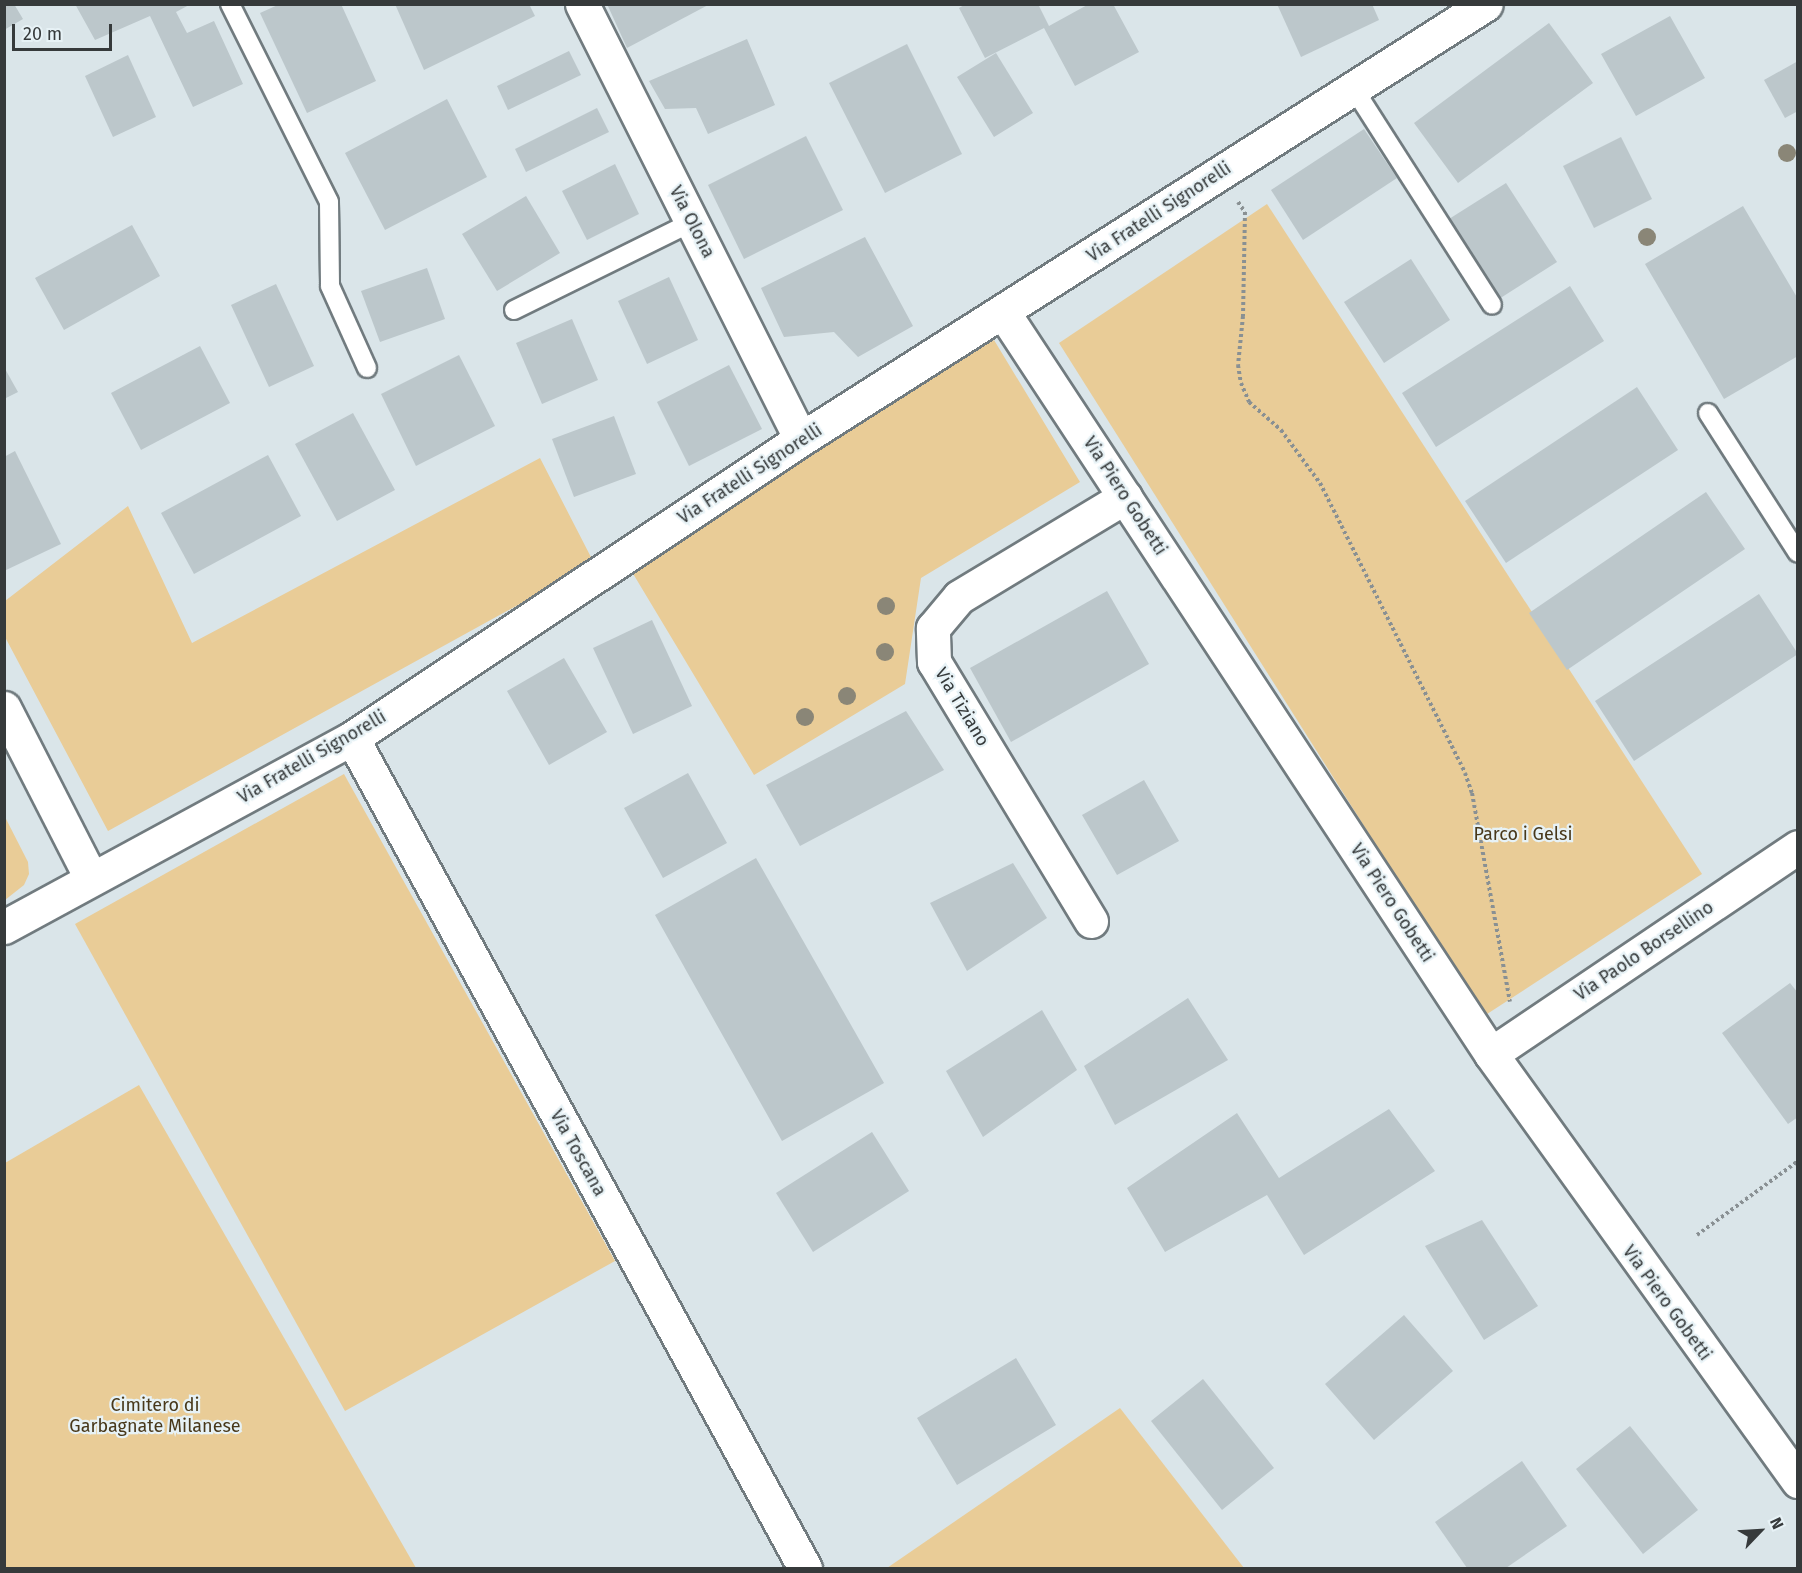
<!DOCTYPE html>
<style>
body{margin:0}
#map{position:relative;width:1802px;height:1573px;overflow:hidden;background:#dae5e9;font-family:"Fira Sans",sans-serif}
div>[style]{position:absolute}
.green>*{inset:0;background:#e9cc97}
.building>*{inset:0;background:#bcc7cb}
.path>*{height:4px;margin-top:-2px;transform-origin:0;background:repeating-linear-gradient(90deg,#899093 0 3px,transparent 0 6px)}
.roads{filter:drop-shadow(2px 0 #717b7f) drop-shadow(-2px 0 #717b7f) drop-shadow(0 2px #717b7f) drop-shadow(0 -2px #717b7f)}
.lane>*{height:18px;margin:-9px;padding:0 9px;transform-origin:9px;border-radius:9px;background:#fff}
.street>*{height:33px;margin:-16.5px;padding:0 16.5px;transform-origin:16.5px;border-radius:16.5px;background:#fff}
.trees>*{width:18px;height:18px;margin:-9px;border-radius:50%;background:#8a8677}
span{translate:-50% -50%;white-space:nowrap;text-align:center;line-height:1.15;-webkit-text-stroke:4.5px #e7f2f6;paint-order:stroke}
.street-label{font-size:18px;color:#363a3b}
.park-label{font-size:18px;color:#48381a}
.frame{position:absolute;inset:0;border:6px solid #363a3b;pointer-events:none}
.north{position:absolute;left:1730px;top:1501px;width:60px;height:60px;-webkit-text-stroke:4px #e7f2f6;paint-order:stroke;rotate:65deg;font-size:16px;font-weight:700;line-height:24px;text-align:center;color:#363a3b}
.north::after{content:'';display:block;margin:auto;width:21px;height:27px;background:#363a3b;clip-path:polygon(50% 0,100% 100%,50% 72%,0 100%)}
.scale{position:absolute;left:12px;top:24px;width:100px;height:27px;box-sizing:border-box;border:3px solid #363a3b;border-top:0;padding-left:8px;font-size:18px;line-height:21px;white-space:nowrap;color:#363a3b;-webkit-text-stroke:4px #e7f2f6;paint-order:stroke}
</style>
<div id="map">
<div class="green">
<div style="clip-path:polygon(1267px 204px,1702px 874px,1484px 1016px,1059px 343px)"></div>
<div style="clip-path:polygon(994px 340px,1080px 482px,921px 578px,905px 684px,754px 775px,626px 562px)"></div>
<div style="clip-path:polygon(540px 458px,594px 563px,108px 831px,5px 637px,5px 601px,128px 506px,192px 643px)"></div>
<div style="clip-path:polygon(344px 774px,615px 1261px,345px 1411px,75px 924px)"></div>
<div style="clip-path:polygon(4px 815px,28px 862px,29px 874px,24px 885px,5px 900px)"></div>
<div style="clip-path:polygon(139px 1085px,416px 1568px,5px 1568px,5px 1163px)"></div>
<div style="clip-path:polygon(1120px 1408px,1244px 1568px,887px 1568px)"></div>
</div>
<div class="building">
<div style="clip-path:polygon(4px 4px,14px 4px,23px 19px,4px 30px)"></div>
<div style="clip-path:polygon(75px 4px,191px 4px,176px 12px,187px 33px,214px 21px,243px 84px,193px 107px,150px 16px,95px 40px)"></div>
<div style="clip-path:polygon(280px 4px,341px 4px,376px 81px,307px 113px,260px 13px)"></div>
<div style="clip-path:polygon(395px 4px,529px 4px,535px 16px,424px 70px)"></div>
<div style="clip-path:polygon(607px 4px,710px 4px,627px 48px)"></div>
<div style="clip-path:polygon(966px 4px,1038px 4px,1049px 26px,1089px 4px,1113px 4px,1139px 52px,1075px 86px,1044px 28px,985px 58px,959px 8px)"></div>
<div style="clip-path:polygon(1277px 4px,1372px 4px,1379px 20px,1301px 57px)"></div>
<div style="clip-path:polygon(1670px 16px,1705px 78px,1636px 116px,1601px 54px)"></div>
<div style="clip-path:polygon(1549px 23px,1593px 83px,1458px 183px,1414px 123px)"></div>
<div style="clip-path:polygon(747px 39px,775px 105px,708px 134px,696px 108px,665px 109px,649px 81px)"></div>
<div style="clip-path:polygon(907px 44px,962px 154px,885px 193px,829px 83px)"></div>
<div style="clip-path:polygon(569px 51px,581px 75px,508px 110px,497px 86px)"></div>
<div style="clip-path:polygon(996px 53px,1033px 113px,994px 137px,957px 77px)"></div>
<div style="clip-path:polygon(128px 55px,156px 117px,113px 137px,85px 76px)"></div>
<div style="clip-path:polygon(1798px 61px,1798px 111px,1785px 118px,1764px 80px)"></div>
<div style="clip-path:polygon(447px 99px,487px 177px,385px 230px,345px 153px)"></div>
<div style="clip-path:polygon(597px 108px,609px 132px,526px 172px,515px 149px)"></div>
<div style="clip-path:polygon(1364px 129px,1397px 178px,1303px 240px,1271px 190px)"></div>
<div style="clip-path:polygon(806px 136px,843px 210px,744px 259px,708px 185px)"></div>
<div style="clip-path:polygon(1621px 137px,1652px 199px,1594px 228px,1563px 166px)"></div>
<div style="clip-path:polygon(615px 164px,639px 214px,587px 240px,562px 191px)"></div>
<div style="clip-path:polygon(1506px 183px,1557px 262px,1499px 299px,1449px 219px)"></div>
<div style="clip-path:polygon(526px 196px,560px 253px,497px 291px,462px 234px)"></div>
<div style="clip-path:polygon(1743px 206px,1798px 299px,1798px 356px,1724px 399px,1645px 264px)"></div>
<div style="clip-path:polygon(132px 225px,160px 276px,64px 330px,35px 278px)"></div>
<div style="clip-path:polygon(865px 237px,913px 326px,858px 357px,834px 332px,784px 337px,761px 288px)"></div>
<div style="clip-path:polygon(1411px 259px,1450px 320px,1384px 363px,1344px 302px)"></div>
<div style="clip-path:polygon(427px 268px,445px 319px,380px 342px,361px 291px)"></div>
<div style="clip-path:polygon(669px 277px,698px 340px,647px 364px,618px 301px)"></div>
<div style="clip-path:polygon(276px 284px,314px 366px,269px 387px,231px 305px)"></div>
<div style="clip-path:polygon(1570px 286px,1604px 341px,1436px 447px,1402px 393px)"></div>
<div style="clip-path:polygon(572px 319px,598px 380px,542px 404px,516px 343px)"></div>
<div style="clip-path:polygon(200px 346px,230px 403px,141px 450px,111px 393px)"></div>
<div style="clip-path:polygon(459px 355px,495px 426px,416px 466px,381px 394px)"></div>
<div style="clip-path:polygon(729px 365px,762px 429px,689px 466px,657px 402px)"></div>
<div style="clip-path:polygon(4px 367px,18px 392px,4px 399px)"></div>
<div style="clip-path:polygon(1637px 387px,1678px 450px,1506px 563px,1465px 501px)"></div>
<div style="clip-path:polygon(353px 413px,395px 490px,337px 521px,295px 444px)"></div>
<div style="clip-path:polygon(614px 416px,636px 474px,574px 497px,552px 439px)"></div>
<div style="clip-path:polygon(15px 451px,61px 544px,4px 571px,4px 457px)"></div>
<div style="clip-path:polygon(268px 455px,301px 516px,194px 574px,161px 513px)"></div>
<div style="clip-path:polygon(1706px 492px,1745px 549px,1567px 670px,1529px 613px)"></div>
<div style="clip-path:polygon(1107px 591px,1149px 664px,1011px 742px,970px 668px)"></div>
<div style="clip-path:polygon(1759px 594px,1798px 654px,1634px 761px,1595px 701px)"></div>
<div style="clip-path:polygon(652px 620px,692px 706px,633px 734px,593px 648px)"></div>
<div style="clip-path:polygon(564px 658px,607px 732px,549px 765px,507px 691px)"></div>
<div style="clip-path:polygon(906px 711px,944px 770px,800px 846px,766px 785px)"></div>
<div style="clip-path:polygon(688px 773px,727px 843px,663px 878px,624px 808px)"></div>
<div style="clip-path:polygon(1144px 780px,1179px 841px,1117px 875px,1082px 815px)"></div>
<div style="clip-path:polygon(756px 858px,884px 1083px,782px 1141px,655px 915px)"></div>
<div style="clip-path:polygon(1013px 863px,1047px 918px,967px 971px,930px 903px)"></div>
<div style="clip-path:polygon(1790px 983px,1798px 993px,1798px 1117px,1788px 1124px,1722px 1033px)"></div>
<div style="clip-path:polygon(1188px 998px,1228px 1060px,1115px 1125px,1084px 1066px)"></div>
<div style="clip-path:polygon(1042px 1010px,1077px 1070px,983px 1137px,946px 1071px)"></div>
<div style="clip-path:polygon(1389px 1109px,1435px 1171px,1304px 1255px,1267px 1195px,1165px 1252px,1127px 1188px,1237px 1113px,1279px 1178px)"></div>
<div style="clip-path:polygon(872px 1132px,909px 1191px,813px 1252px,776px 1193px)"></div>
<div style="clip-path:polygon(1482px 1220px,1538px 1306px,1484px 1340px,1425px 1246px)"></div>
<div style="clip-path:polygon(1404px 1315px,1453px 1371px,1374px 1440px,1325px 1384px)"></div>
<div style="clip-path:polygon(1016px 1358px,1056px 1425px,957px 1485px,917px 1418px)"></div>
<div style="clip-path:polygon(1203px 1379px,1274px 1468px,1222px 1510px,1151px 1421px)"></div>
<div style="clip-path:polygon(1630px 1426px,1698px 1510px,1643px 1554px,1576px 1469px)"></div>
<div style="clip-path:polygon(1522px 1461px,1567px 1526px,1506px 1568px,1467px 1568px,1435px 1522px)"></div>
</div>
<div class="path">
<div style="left:1238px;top:202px;width:12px;rotate:55deg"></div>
<div style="left:1245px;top:212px;width:104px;rotate:91.1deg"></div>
<div style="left:1243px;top:316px;width:49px;rotate:95.8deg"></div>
<div style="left:1238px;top:365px;width:18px;rotate:81deg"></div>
<div style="left:1241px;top:383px;width:21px;rotate:67deg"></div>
<div style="left:1249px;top:402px;width:43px;rotate:41.2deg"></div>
<div style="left:1281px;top:430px;width:66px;rotate:53.7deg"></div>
<div style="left:1320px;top:483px;width:324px;rotate:63.4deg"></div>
<div style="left:1465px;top:773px;width:21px;rotate:71deg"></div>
<div style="left:1472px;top:793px;width:212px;rotate:79.7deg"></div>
<div style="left:1697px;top:1235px;width:125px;rotate:-36.2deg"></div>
</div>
<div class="roads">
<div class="lane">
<div style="left:230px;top:4px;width:221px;rotate:63.4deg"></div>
<div style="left:329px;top:202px;width:84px;rotate:89.3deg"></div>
<div style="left:330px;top:286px;width:90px;rotate:65.7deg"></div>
<div style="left:1354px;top:89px;width:256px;rotate:57.4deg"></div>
<div style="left:514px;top:310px;width:199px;rotate:-26.3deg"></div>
<div style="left:1708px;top:413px;width:166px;rotate:57.3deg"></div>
</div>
<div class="street">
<div style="left:582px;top:4px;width:487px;rotate:63.3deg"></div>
<div style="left:1003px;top:312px;width:888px;rotate:56.67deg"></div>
<div style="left:1491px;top:1054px;width:526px;rotate:54.29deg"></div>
<div style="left:4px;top:708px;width:191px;rotate:62.9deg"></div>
<div style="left:352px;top:738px;width:946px;rotate:61.38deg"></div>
<div style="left:1091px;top:921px;width:303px;rotate:-121.2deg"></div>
<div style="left:934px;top:662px;width:34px;rotate:-92deg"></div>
<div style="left:933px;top:628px;width:40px;rotate:-50deg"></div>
<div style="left:959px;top:597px;width:194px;rotate:-31.1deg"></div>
<div style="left:4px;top:927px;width:396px;rotate:-28.5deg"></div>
<div style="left:352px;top:738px;width:539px;rotate:-33.66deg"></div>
<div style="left:801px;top:439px;width:811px;rotate:-32.42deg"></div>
<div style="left:1491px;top:1054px;width:370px;rotate:-34deg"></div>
</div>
</div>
<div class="trees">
<div style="left:1787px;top:153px"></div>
<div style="left:1647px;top:237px"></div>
<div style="left:886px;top:606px"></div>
<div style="left:885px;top:652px"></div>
<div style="left:847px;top:696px"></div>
<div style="left:805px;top:717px"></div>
</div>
<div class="street-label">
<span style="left:1159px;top:212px;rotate:-33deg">Via Fratelli Signorelli</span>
<span style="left:692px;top:222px;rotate:63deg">Via Olona</span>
<span style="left:750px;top:474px;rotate:-33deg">Via Fratelli Signorelli</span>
<span style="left:1125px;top:496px;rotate:57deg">Via Piero Gobetti</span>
<span style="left:962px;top:707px;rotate:59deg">Via Tiziano</span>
<span style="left:312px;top:757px;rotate:-30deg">Via Fratelli Signorelli</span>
<span style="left:1392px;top:903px;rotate:57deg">Via Piero Gobetti</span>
<span style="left:1644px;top:951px;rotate:-34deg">Via Paolo Borsellino</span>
<span style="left:578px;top:1153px;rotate:61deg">Via Toscana</span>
<span style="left:1667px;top:1303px;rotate:54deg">Via Piero Gobetti</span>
</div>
<div class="park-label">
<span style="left:1523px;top:834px">Parco i Gelsi</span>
<span style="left:155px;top:1416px">Cimitero di<br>Garbagnate Milanese</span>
</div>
<div class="frame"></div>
<div class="north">N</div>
<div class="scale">20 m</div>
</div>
